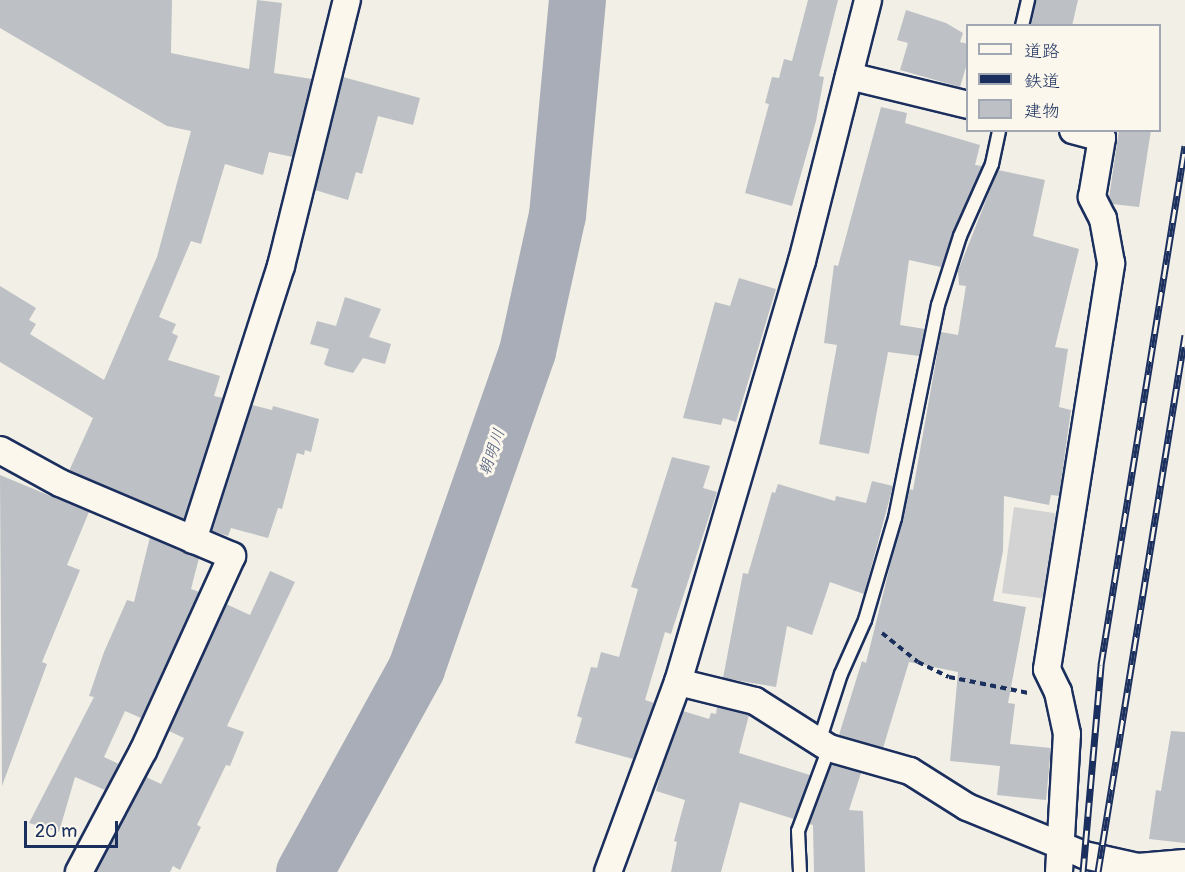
<!DOCTYPE html>
<meta charset="utf-8">
<style>
body{margin:0}
#map{position:relative;width:1185px;height:872px;overflow:hidden;background:#f2efe6;font-family:Pangolin,"Klee One",sans-serif}
div>[style]{position:absolute}
.green>*{inset:0;background:#d2d3d2}
.river>*{height:57px;margin:-28.5px;padding:0 28.5px;transform-origin:28.5px;border-radius:28.5px;background:#a9adb7}
.building>*{inset:0;background:#bdc0c4}
.path>*{height:4px;margin-top:-2px;transform-origin:0;background:repeating-linear-gradient(90deg,#1b2f5e 0 6px,transparent 0 10.5px)}
.roads{filter:drop-shadow(2px 0 #1b2f5e) drop-shadow(-2px 0 #1b2f5e) drop-shadow(0 2px #1b2f5e) drop-shadow(0 -2px #1b2f5e)}
.service>*{height:12px;margin:-6px;padding:0 6px;transform-origin:6px;border-radius:6px;background:#fbf7ec}
.minor>*{height:26px;margin:-13px;padding:0 13px;transform-origin:13px;border-radius:13px;background:#fbf7ec}
.rail>*{height:7px;margin-top:-3.5px;transform-origin:0;background:repeating-linear-gradient(90deg,#fbf7ec 0 14px,#1b2f5e 0 28px);box-sizing:border-box;border-block:2px solid #1b2f5e}
span{translate:-50% -50%;white-space:nowrap;text-align:center;line-height:1.15;-webkit-text-stroke:6px #fbf7ec;paint-order:stroke}
.water-label{font-size:16px;color:#465579;font-style:italic}
.legend{position:absolute;left:966px;top:24px;width:195px;height:108px;box-sizing:border-box;background:#fbf7ec;border:2px solid #a1a7b3;margin:0;padding:8px 10px;list-style:none;font-size:18px;color:#1b2f5e}
.legend li{display:flex;align-items:center;gap:12px;height:30px}
.legend b{width:30px;border:2px solid #a1a7b3}
.scale{position:absolute;left:24px;top:821px;width:94px;height:27px;box-sizing:border-box;border:3px solid #1b2f5e;border-top:0;padding-left:8px;font-size:18px;line-height:21px;white-space:nowrap;color:#1b2f5e;-webkit-text-stroke:4px #fbf7ec;paint-order:stroke}
</style>
<div id="map">
<div class="green">
<div style="clip-path:polygon(1014px 507px,1060px 514px,1047px 599px,1002px 593px)"></div>
</div>
<div class="river">
<div style="left:304px;top:872px;width:233px;rotate:-61.2deg"></div>
<div style="left:416px;top:668px;width:336px;rotate:-70.7deg"></div>
<div style="left:527px;top:351px;width:139px;rotate:-77.6deg"></div>
<div style="left:557px;top:215px;width:216px;rotate:-84.7deg"></div>
</div>
<div class="building">
<div style="clip-path:polygon(0 0,172px 0,171px 53px,249px 69px,257px 0,282px 3px,274px 73px,312px 79px,293px 157px,269px 152px,263px 175px,225px 164px,201px 244px,191px 241px,159px 317px,176px 324px,172px 333px,178px 336px,168px 360px,220px 376px,214px 396px,223px 398px,184px 519px,69px 471px,93px 418px,0 362px,0 286px,36px 308px,29px 320px,36px 324px,30px 334px,104px 380px,157px 257px,191px 131px,167px 126px,0 28px)"></div>
<div style="clip-path:polygon(808px 0,838px 0,819px 76px,824px 77px,816px 121px,792px 206px,745px 193px,769px 104px,765px 103px,772px 77px,779px 78px,784px 59px,792px 61px)"></div>
<div style="clip-path:polygon(1036px 0,1078px 0,1072px 26px,1031px 26px)"></div>
<div style="clip-path:polygon(906px 10px,946px 23px,963px 33px,960px 42px,968px 44px,968px 60px,960px 87px,900px 70px,908px 43px,897px 40px)"></div>
<div style="clip-path:polygon(343px 77px,420px 98px,413px 125px,378px 116px,362px 174px,356px 172px,348px 200px,315px 190px)"></div>
<div style="clip-path:polygon(881px 107px,907px 113px,905px 123px,980px 145px,975px 165px,982px 166px,941px 267px,909px 260px,900px 325px,925px 329px,919px 356px,888px 352px,869px 454px,819px 444px,837px 345px,824px 343px,834px 265px,838px 266px)"></div>
<div style="clip-path:polygon(1119px 130px,1151px 130px,1139px 207px,1112px 204px,1109px 198px)"></div>
<div style="clip-path:polygon(998px 170px,1045px 180px,1033px 236px,1079px 249px,1055px 347px,1068px 349px,1059px 407px,1071px 410px,1059px 496px,1051px 495px,1049px 505px,1004px 496px,1003px 551px,993px 601px,1026px 607px,1008px 703px,1015px 704px,1010px 744px,1051px 748px,1046px 800px,997px 795px,1000px 766px,950px 761px,958px 672px,909px 662px,883px 748px,839px 735px,862px 661px,866px 663px,909px 489px,913px 490px,941px 332px,958px 335px,966px 286px,959px 285px,958px 271px)"></div>
<div style="clip-path:polygon(739px 278px,776px 289px,736px 422px,723px 418px,721px 425px,683px 418px,715px 302px,730px 306px)"></div>
<div style="clip-path:polygon(345px 297px,381px 309px,369px 337px,391px 344px,385px 364px,363px 358px,353px 373px,327px 366px,324px 364px,329px 349px,310px 344px,317px 321px,336px 326px)"></div>
<div style="clip-path:polygon(252px 405px,272px 410px,273px 406px,319px 419px,311px 452px,305px 450px,304px 455px,297px 453px,282px 509px,278px 508px,268px 538px,231px 528px,228px 536px,212px 531px)"></div>
<div style="clip-path:polygon(672px 457px,710px 466px,703px 488px,717px 492px,671px 634px,665px 632px,645px 700px,654px 703px,633px 759px,575px 743px,582px 718px,577px 716px,591px 667px,597px 668px,601px 652px,619px 657px,638px 589px,631px 587px)"></div>
<div style="clip-path:polygon(0 475px,89px 512px,67px 565px,80px 570px,42px 662px,47px 664px,2px 786px)"></div>
<div style="clip-path:polygon(872px 481px,893px 486px,864px 594px,830px 582px,812px 635px,787px 626px,776px 687px,723px 678px,743px 573px,748px 574px,772px 492px,775px 493px,778px 484px,835px 501px,836px 496px,866px 503px)"></div>
<div style="clip-path:polygon(150px 537px,199px 558px,191px 589px,199px 592px,141px 718px,125px 711px,104px 757px,119px 764px,105px 790px,75px 777px,59px 832px,29px 823px,94px 697px,89px 696px,104px 652px,127px 600px,134px 602px)"></div>
<div style="clip-path:polygon(270px 571px,295px 582px,227px 726px,244px 732px,230px 766px,226px 765px,197px 825px,201px 827px,180px 870px,173px 866px,170px 872px,96px 872px,146px 777px,161px 784px,184px 738px,169px 731px,226px 604px,250px 615px)"></div>
<div style="clip-path:polygon(717px 707px,749px 715px,739px 753px,810px 775px,794px 819px,740px 802px,721px 872px,671px 872px,677px 842px,674px 841px,685px 800px,656px 791px,662px 768px,683px 711px,709px 719px,711px 713px,716px 714px)"></div>
<div style="clip-path:polygon(1171px 731px,1185px 732px,1185px 843px,1149px 839px,1156px 790px,1161px 791px)"></div>
<div style="clip-path:polygon(832px 764px,861px 773px,849px 810px,863px 811px,865px 872px,814px 872px,813px 825px,809px 824px)"></div>
</div>
<div class="path">
<div style="left:882px;top:633px;width:46px;rotate:38.9deg"></div>
<div style="left:918px;top:662px;width:34px;rotate:26deg"></div>
<div style="left:949px;top:677px;width:81px;rotate:11.4deg"></div>
</div>
<div class="roads">
<div class="service">
<div style="left:1022px;top:26px;width:27px;rotate:-77deg"></div>
<div style="left:819px;top:742px;width:71px;rotate:-72.1deg"></div>
<div style="left:841px;top:674px;width:59px;rotate:-66deg"></div>
<div style="left:865px;top:620px;width:106px;rotate:-73.6deg"></div>
<div style="left:895px;top:518px;width:217px;rotate:-78.6deg"></div>
<div style="left:938px;top:305px;width:72px;rotate:-72.3deg"></div>
<div style="left:960px;top:236px;width:79px;rotate:-66deg"></div>
<div style="left:992px;top:164px;width:35px;rotate:-78deg"></div>
<div style="left:800px;top:872px;width:41px;rotate:-92.8deg"></div>
<div style="left:798px;top:831px;width:89px;rotate:-69.5deg"></div>
</div>
<div class="minor">
<div style="left:849px;top:76px;width:122px;rotate:13.7deg"></div>
<div style="left:0;top:450px;width:68px;rotate:28.8deg"></div>
<div style="left:60px;top:483px;width:187px;rotate:23deg"></div>
<div style="left:232px;top:556px;width:214px;rotate:114.5deg"></div>
<div style="left:143px;top:751px;width:137px;rotate:117.9deg"></div>
<div style="left:193px;top:540px;width:288px;rotate:-72.2deg"></div>
<div style="left:281px;top:266px;width:274px;rotate:-76.1deg"></div>
<div style="left:678px;top:682px;width:79px;rotate:13.9deg"></div>
<div style="left:755px;top:701px;width:88px;rotate:32.4deg"></div>
<div style="left:829px;top:748px;width:84px;rotate:15.9deg"></div>
<div style="left:910px;top:771px;width:67px;rotate:32.3deg"></div>
<div style="left:967px;top:807px;width:126px;rotate:22.3deg"></div>
<div style="left:1084px;top:855px;width:55px;rotate:12.5deg"></div>
<div style="left:1138px;top:867px;width:47px;rotate:-4.9deg"></div>
<div style="left:608px;top:872px;width:202px;rotate:-69.8deg"></div>
<div style="left:678px;top:682px;width:439px;rotate:-73.6deg"></div>
<div style="left:802px;top:261px;width:269px;rotate:-75.8deg"></div>
<div style="left:1059px;top:872px;width:138px;rotate:-86.7deg"></div>
<div style="left:1067px;top:734px;width:43px;rotate:-102.1deg"></div>
<div style="left:1058px;top:692px;width:25px;rotate:-116deg"></div>
<div style="left:1047px;top:669px;width:411px;rotate:-81deg"></div>
<div style="left:1111px;top:263px;width:45px;rotate:-100.3deg"></div>
<div style="left:1103px;top:219px;width:25px;rotate:-117deg"></div>
<div style="left:1092px;top:197px;width:60px;rotate:-80.4deg"></div>
<div style="left:1102px;top:138px;width:30px;rotate:-165deg"></div>
</div>
</div>
<div class="rail">
<div style="left:1083px;top:872px;width:208px;rotate:-85deg"></div>
<div style="left:1101px;top:665px;width:526px;rotate:-80.81deg"></div>
<div style="left:1098px;top:872px;width:544px;rotate:-80.8deg"></div>
</div>
<div class="water-label">
<span style="left:492px;top:452px;rotate:-71deg">朝明川</span>
</div>
<ul class="legend">
<li><b style="height:8px;background:#fbf7ec"></b>道路</li>
<li><b style="height:8px;background:#1b2f5e"></b>鉄道</li>
<li><b style="height:16px;background:#bdc0c4"></b>建物</li>
</ul>
<div class="scale">20 m</div>
</div>
